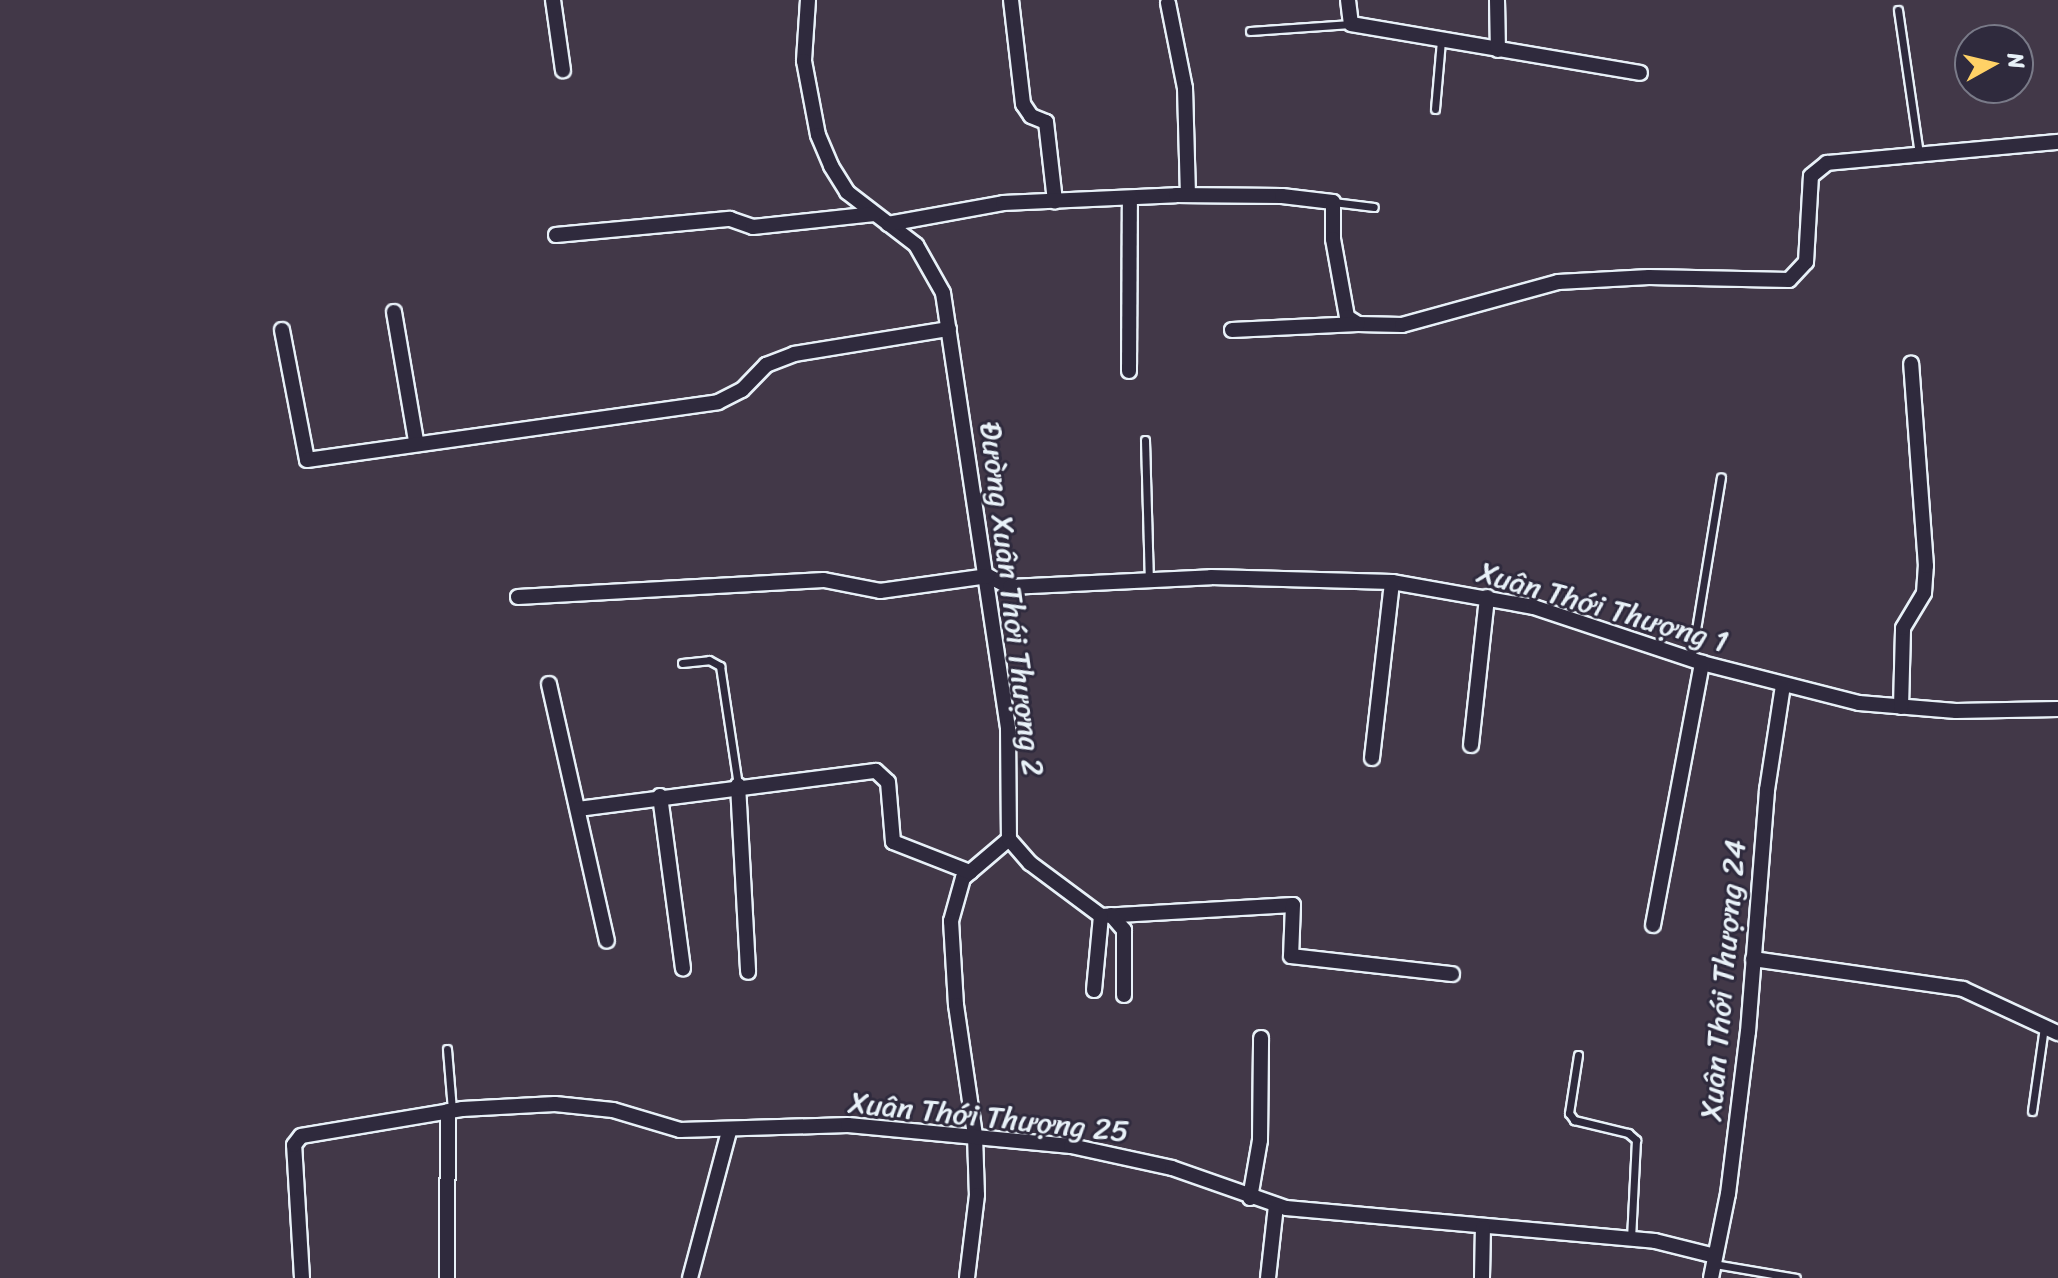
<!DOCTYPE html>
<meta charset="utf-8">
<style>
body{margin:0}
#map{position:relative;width:2058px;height:1278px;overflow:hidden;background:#423848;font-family:Sriracha,sans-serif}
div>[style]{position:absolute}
.roads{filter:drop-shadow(2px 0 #e8f1f8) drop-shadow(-2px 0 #e8f1f8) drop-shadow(0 2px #e8f1f8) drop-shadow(0 -2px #e8f1f8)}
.lane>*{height:7px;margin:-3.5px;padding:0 3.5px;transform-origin:3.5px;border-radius:3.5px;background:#2f2a3d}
.street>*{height:14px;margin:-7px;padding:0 7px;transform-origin:7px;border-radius:7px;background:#2f2a3d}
span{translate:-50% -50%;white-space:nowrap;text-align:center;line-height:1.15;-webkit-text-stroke:6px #2f2a3d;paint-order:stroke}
.street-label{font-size:30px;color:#e8f1f8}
.north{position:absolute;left:1954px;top:24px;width:80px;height:80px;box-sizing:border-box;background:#2f2a3d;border:2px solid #797a88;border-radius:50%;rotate:82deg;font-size:22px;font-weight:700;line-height:32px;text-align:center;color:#e8f1f8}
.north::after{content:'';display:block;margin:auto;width:28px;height:36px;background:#ffd166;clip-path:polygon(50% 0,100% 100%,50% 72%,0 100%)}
</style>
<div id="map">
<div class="roads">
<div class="lane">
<div style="left:1898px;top:10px;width:146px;rotate:81.7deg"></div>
<div style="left:1250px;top:31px;width:101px;rotate:-4deg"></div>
<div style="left:1435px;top:109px;width:68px;rotate:-85deg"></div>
<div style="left:1333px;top:202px;width:41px;rotate:7deg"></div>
<div style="left:1145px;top:440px;width:140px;rotate:88.4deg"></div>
<div style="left:1691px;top:660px;width:185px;rotate:-80.7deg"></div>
<div style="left:682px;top:663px;width:27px;rotate:-6deg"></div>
<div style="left:709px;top:660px;width:13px;rotate:29deg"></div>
<div style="left:720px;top:666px;width:120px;rotate:81.4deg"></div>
<div style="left:447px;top:1049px;width:61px;rotate:85.3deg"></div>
<div style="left:1578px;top:1055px;width:59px;rotate:98.8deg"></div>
<div style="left:1569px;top:1113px;width:9px;rotate:54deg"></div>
<div style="left:1574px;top:1120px;width:56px;rotate:13.5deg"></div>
<div style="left:1628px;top:1133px;width:11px;rotate:41deg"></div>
<div style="left:1636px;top:1140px;width:99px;rotate:92.9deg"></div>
<div style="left:2032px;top:1111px;width:85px;rotate:-81.9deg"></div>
<div style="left:1714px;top:1264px;width:83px;rotate:9.7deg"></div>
</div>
<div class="street">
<div style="left:553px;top:0;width:71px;rotate:81.9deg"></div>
<div style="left:808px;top:0;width:61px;rotate:93.8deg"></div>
<div style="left:804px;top:61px;width:75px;rotate:79.3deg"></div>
<div style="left:818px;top:135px;width:34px;rotate:67deg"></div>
<div style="left:831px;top:166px;width:31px;rotate:58deg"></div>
<div style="left:847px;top:192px;width:87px;rotate:37.5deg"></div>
<div style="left:916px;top:245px;width:55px;rotate:60.6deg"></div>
<div style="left:943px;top:293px;width:440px;rotate:81.5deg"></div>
<div style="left:1008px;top:728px;width:111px;rotate:89.5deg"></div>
<div style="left:1009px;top:839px;width:60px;rotate:139.7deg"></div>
<div style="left:963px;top:878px;width:45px;rotate:105.6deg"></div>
<div style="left:951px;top:921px;width:84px;rotate:86.6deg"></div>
<div style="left:956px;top:1005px;width:132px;rotate:81.7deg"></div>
<div style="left:975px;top:1136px;width:59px;rotate:88.1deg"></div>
<div style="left:977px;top:1195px;width:84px;rotate:96.9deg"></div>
<div style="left:1011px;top:0;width:105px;rotate:83.4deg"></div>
<div style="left:1023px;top:104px;width:14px;rotate:56deg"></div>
<div style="left:1031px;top:116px;width:16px;rotate:22deg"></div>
<div style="left:1046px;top:122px;width:80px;rotate:83.5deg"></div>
<div style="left:1348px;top:0;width:24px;rotate:83deg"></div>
<div style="left:1351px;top:24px;width:293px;rotate:9.6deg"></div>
<div style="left:1497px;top:0;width:50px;rotate:88.9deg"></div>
<div style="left:1168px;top:3px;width:87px;rotate:78.7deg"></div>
<div style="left:1185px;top:88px;width:107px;rotate:88.4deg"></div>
<div style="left:888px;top:224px;width:117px;rotate:-10.3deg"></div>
<div style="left:1003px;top:203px;width:173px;rotate:-2.6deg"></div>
<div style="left:1176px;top:195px;width:106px;rotate:0.5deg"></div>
<div style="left:1282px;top:196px;width:51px;rotate:6.7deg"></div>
<div style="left:1333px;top:202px;width:37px;rotate:90deg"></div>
<div style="left:1333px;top:239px;width:79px;rotate:79.8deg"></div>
<div style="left:1347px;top:317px;width:13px;rotate:32deg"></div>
<div style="left:1358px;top:324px;width:44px;rotate:1.3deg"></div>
<div style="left:1402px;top:325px;width:162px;rotate:-15.4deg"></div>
<div style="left:1558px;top:282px;width:91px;rotate:-3.1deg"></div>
<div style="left:1649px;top:277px;width:140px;rotate:1.2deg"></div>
<div style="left:1789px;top:280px;width:25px;rotate:-47deg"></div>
<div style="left:1806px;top:262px;width:86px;rotate:-86.7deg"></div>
<div style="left:1811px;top:176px;width:21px;rotate:-39deg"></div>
<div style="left:1827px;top:163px;width:232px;rotate:-5.2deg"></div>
<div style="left:556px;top:235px;width:175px;rotate:-5.3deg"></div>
<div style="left:730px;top:219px;width:24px;rotate:19deg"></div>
<div style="left:753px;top:227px;width:122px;rotate:-6.1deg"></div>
<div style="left:394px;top:312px;width:131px;rotate:80.3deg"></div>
<div style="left:282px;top:330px;width:132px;rotate:79.1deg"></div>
<div style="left:307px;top:460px;width:415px;rotate:-8deg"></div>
<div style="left:718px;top:402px;width:27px;rotate:-27deg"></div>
<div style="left:742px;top:390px;width:35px;rotate:-46deg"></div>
<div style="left:766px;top:365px;width:30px;rotate:-21deg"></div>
<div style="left:794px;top:354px;width:157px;rotate:-9.2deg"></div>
<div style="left:1232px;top:330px;width:126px;rotate:-2.7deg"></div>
<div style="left:1129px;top:371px;width:173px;rotate:-89.7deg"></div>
<div style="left:988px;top:576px;width:25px;rotate:27deg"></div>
<div style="left:1010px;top:587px;width:201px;rotate:-2.8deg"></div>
<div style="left:1211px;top:577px;width:181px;rotate:1.6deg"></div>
<div style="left:1392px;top:582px;width:144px;rotate:10deg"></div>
<div style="left:1534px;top:607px;width:177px;rotate:18.4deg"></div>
<div style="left:1702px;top:663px;width:162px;rotate:14.3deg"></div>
<div style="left:1859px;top:703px;width:97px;rotate:4.7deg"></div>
<div style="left:1956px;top:711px;width:102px;rotate:-1.1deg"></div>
<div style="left:518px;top:597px;width:306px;rotate:-3.2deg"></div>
<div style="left:824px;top:580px;width:57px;rotate:11.1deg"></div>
<div style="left:880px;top:591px;width:109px;rotate:-7.9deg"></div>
<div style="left:549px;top:684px;width:263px;rotate:77.3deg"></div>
<div style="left:1901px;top:707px;width:79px;rotate:-88.5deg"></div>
<div style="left:1903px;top:628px;width:41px;rotate:-59deg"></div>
<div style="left:1924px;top:593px;width:27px;rotate:-86deg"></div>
<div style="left:1926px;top:566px;width:203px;rotate:-94.2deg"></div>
<div style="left:1471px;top:745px;width:149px;rotate:-83.8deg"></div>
<div style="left:1372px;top:758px;width:177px;rotate:-83.5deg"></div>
<div style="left:738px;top:785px;width:187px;rotate:86.9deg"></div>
<div style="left:660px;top:796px;width:174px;rotate:82.4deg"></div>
<div style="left:578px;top:809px;width:300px;rotate:-7.3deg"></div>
<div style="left:876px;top:771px;width:16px;rotate:43deg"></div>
<div style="left:888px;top:782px;width:60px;rotate:85.2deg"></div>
<div style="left:893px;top:842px;width:83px;rotate:21.3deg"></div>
<div style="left:1009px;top:839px;width:32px;rotate:49deg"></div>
<div style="left:1030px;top:863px;width:89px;rotate:36.7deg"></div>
<div style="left:1101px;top:916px;width:192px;rotate:-3.3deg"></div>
<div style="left:1293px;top:905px;width:51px;rotate:92.2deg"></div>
<div style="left:1291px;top:956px;width:162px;rotate:6.4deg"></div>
<div style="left:1111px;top:915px;width:20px;rotate:49deg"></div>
<div style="left:1124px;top:930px;width:65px;rotate:90deg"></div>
<div style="left:1653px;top:925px;width:267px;rotate:-79.4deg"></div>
<div style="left:1753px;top:959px;width:212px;rotate:8.1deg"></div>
<div style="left:1963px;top:989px;width:105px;rotate:24.9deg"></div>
<div style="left:1094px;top:990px;width:74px;rotate:-84.6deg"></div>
<div style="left:1250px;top:1198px;width:59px;rotate:-80.2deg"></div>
<div style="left:1260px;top:1140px;width:102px;rotate:-89.4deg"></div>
<div style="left:302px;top:1278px;width:133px;rotate:-93.4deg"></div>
<div style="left:294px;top:1145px;width:11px;rotate:-52deg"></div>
<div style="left:301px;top:1136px;width:163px;rotate:-9.5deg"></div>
<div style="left:462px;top:1109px;width:93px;rotate:-3.1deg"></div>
<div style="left:555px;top:1104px;width:58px;rotate:5.9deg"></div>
<div style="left:613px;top:1110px;width:70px;rotate:16.6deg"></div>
<div style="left:680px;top:1130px;width:168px;rotate:-1.7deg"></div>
<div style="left:848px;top:1125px;width:224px;rotate:5.4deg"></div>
<div style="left:1071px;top:1146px;width:103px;rotate:12.3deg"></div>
<div style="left:1172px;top:1168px;width:121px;rotate:19.3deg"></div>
<div style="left:1286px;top:1208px;width:370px;rotate:5.1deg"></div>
<div style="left:1655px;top:1241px;width:62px;rotate:14deg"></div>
<div style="left:447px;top:1278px;width:167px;rotate:-89.7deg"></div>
<div style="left:690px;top:1278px;width:152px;rotate:-75.1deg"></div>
<div style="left:1268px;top:1278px;width:73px;rotate:-83.7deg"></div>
<div style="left:1482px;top:1278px;width:50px;rotate:-88.9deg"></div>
<div style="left:1711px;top:1278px;width:86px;rotate:-78.6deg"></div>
<div style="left:1728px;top:1194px;width:163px;rotate:-83deg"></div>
<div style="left:1748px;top:1032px;width:243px;rotate:-85.5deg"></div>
<div style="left:1767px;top:790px;width:105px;rotate:-81.3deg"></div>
</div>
</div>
<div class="street-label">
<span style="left:1012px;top:599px;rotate:83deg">Đường Xuân Thới Thượng 2</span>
<span style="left:1603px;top:607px;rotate:16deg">Xuân Thới Thượng 1</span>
<span style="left:1723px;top:980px;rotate:-85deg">Xuân Thới Thượng 24</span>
<span style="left:989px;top:1117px;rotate:6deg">Xuân Thới Thượng 25</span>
</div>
<div class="north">N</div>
</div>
